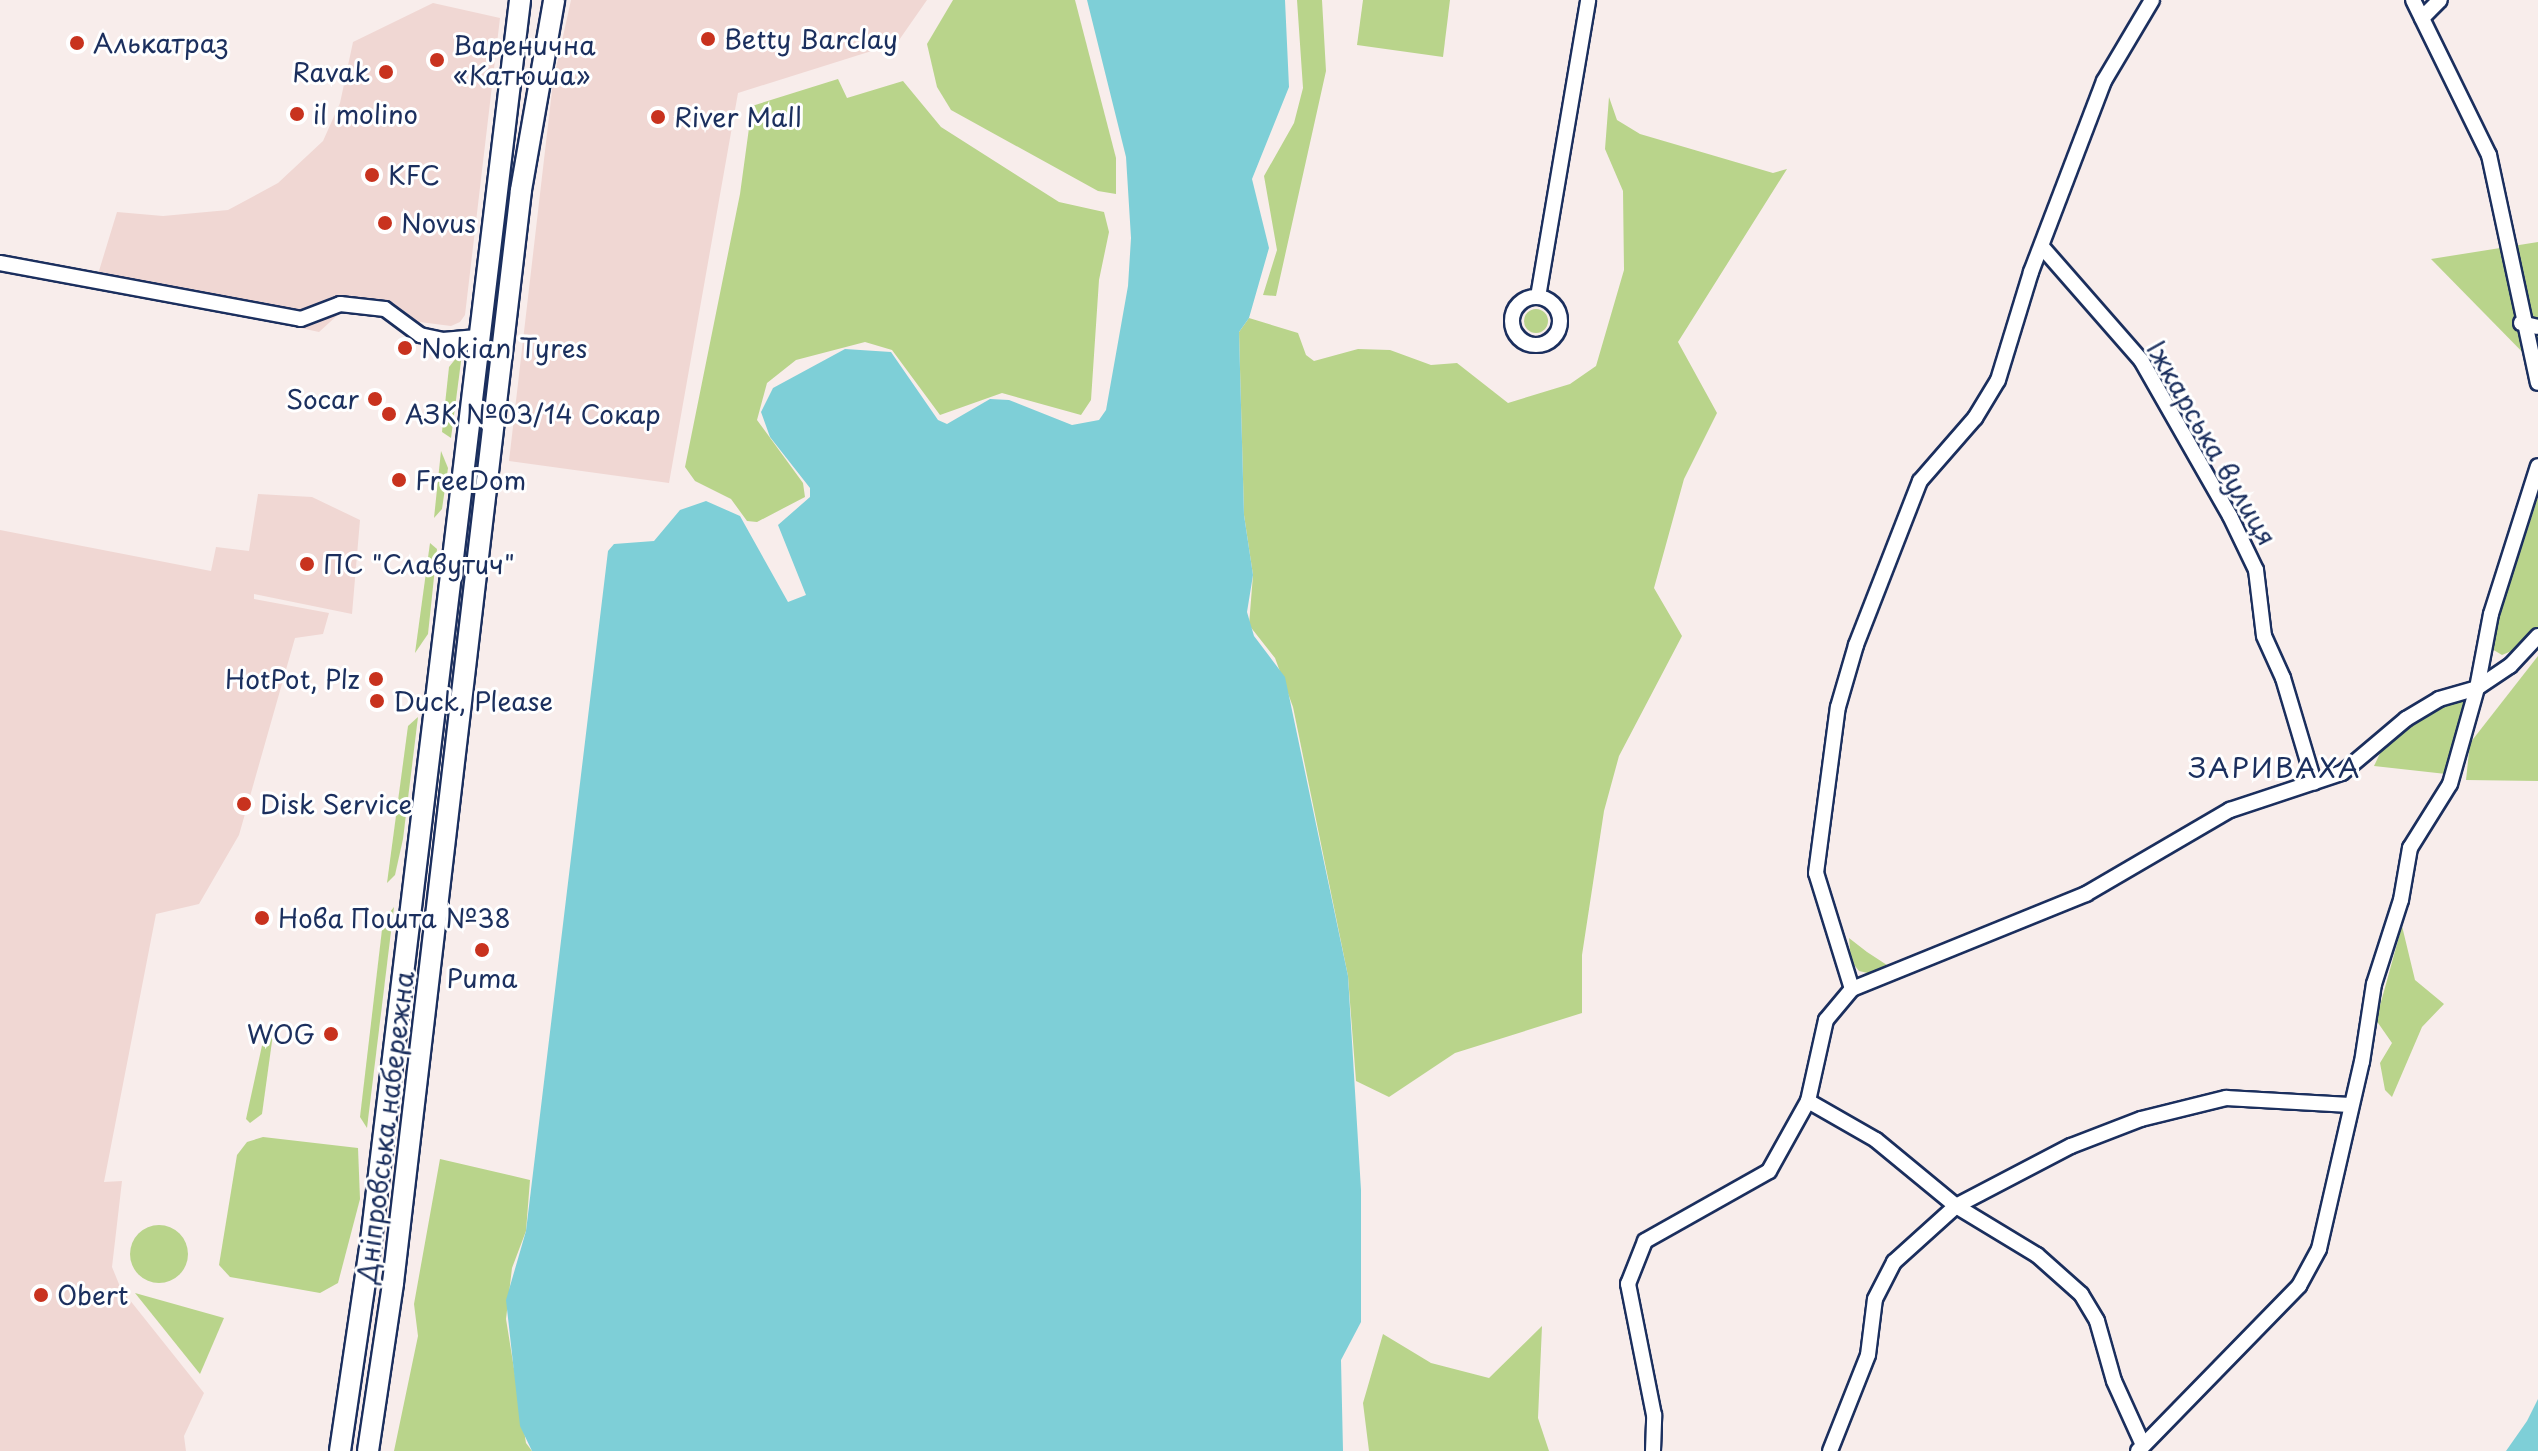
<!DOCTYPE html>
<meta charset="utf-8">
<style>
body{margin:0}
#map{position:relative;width:2538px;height:1451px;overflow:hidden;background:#f8edeb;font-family:"Playpen Sans",sans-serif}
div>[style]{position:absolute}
.built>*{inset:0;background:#f0d7d3}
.green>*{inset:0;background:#b9d48b}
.round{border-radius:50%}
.water>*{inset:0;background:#7ecfd7}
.roads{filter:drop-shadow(2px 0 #1b2f5e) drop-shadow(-2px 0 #1b2f5e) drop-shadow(0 2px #1b2f5e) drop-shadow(0 -2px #1b2f5e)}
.street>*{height:14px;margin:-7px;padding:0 7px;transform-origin:7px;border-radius:7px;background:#fff}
.street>.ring{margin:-7px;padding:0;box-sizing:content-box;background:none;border:14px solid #fff;border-radius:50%}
.secondary>*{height:20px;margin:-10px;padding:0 10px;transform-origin:10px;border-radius:10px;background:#fff}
.dots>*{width:22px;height:22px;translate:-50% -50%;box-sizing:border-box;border:4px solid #fff;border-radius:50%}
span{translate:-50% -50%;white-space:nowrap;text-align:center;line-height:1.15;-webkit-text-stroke:6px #fff;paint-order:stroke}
.poi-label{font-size:26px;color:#1b2f5e}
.left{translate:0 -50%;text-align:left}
.right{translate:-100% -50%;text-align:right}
.street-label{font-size:26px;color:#1b2f5e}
.neighbourhood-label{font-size:28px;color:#1b2f5e;letter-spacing:2px}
</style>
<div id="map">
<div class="built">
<div style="clip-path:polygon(571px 0,927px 0,897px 43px,738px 93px,669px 483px,509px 461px,553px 82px)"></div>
<div style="clip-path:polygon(433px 3px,500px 18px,465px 315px,460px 322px,451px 326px,341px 312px,319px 332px,95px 284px,117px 212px,163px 216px,228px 210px,278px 183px,323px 141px,340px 103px,353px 42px)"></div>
<div style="clip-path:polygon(258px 494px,312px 497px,360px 520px,352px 614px,254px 594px,254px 599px,329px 613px,323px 634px,295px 638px,239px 835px,199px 904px,156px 914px,104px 1182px,122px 1181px,112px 1267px,121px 1289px,204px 1393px,184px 1436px,186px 1451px,0 1451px,0 530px,211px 571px,216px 547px,249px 551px)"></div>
</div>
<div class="green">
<div style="clip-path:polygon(953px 0,1075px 0,1116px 158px,1116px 194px,1098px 191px,951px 110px,937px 87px,927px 44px)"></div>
<div style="clip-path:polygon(1297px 0,1322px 0,1326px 71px,1276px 296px,1263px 295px,1277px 250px,1264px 176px,1294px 123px,1303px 88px)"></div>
<div style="clip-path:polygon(1363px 0,1450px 0,1443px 57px,1357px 45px)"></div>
<div style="clip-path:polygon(838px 79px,847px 98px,903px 81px,941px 127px,1059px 202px,1104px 212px,1109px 232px,1099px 280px,1091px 400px,1081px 415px,1002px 393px,940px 415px,892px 350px,865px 342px,796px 360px,767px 383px,757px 420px,803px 483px,805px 497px,757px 522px,747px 521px,731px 499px,695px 481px,685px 467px,740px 194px,752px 106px)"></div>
<div style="clip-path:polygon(1609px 97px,1617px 120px,1640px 134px,1773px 173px,1787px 169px,1678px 342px,1717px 413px,1684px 479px,1654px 588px,1682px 636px,1619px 756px,1604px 811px,1582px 955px,1582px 1013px,1455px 1053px,1389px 1097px,1356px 1081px,1348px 976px,1293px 707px,1275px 658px,1249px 625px,1253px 575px,1244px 515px,1239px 332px,1249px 318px,1298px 333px,1306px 355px,1314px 361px,1358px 349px,1390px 350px,1431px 365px,1457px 363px,1508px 403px,1570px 384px,1596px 366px,1624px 270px,1623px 191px,1605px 149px)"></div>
<div style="clip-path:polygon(2538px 242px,2538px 368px,2431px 259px)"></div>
<div class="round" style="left:1524px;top:309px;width:24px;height:24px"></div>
<div style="clip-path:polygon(461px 352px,462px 354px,451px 438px,442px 432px,449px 367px)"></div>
<div style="clip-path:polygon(441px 451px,448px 468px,442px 509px,434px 518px)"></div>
<div style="clip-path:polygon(2538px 497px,2538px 630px,2521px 647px,2502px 655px,2492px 649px,2496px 626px)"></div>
<div style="clip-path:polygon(430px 543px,437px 549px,428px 634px,415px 653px)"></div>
<div style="clip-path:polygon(2538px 656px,2538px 781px,2466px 780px,2470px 743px)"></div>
<div style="clip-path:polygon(2458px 697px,2468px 699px,2446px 774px,2374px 766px,2382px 749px,2410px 722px)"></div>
<div style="clip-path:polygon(418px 717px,403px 839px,395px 875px,387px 883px,408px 726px)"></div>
<div style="clip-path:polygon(394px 907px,367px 1128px,360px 1117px,383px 921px)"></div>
<div style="clip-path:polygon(2402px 926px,2415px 980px,2444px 1004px,2422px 1027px,2392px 1097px,2385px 1090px,2380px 1063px,2392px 1043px,2376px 1020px)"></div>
<div style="clip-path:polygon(1849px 938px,1867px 952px,1890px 967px,1872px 974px,1859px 971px,1851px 961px)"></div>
<div style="clip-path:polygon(265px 1032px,273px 1034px,262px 1114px,250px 1123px,246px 1119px)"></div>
<div style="clip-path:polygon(263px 1137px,358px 1148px,360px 1199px,338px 1283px,320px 1293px,230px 1277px,219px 1265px,237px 1155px,247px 1142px)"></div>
<div style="clip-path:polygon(440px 1159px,530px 1180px,526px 1231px,512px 1268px,506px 1319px,526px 1443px,532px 1451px,394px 1451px,418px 1336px,414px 1304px)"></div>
<div class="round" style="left:130px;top:1225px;width:58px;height:58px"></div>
<div style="clip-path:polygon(135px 1293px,224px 1318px,200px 1374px)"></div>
<div style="clip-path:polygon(1542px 1326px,1538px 1418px,1549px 1451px,1369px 1451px,1363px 1403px,1383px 1334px,1431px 1363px,1489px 1378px)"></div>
</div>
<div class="water">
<div style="clip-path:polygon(1087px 0,1285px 0,1289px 87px,1252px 179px,1269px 248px,1249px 318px,1239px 332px,1244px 515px,1253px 575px,1247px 612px,1254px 636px,1285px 677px,1348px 976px,1361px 1190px,1361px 1322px,1341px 1360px,1343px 1451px,532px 1451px,520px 1426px,506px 1300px,526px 1231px,608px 551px,614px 544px,654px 541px,680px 510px,706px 501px,740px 516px,788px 602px,806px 595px,778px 525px,810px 497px,810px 488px,770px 437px,761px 412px,773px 388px,845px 349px,891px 352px,938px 420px,947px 424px,990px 399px,1009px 400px,1072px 425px,1099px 420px,1106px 410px,1128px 286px,1131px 238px,1126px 157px)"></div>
<div style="clip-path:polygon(2538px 1399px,2538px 1451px,2506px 1451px,2527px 1421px)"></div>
</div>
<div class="roads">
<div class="street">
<div style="left:2413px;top:0;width:173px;rotate:63.9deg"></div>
<div style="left:2489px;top:155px;width:233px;rotate:77.9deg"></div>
<div style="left:2422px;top:18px;width:25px;rotate:-45deg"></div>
<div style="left:2042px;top:247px;width:150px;rotate:48.8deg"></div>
<div style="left:2141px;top:360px;width:180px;rotate:60.3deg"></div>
<div style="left:2230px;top:516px;width:60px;rotate:64.3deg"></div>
<div style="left:2256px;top:570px;width:66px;rotate:83.1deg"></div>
<div style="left:2264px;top:636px;width:46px;rotate:65.7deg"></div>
<div style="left:2283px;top:678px;width:109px;rotate:73.4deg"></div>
<div style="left:0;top:263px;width:306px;rotate:10.5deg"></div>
<div style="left:301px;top:319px;width:42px;rotate:-21deg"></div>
<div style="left:340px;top:304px;width:45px;rotate:6.3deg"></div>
<div style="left:385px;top:309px;width:44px;rotate:36.6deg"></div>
<div style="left:420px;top:335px;width:24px;rotate:12deg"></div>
<div style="left:443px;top:340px;width:34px;rotate:-5deg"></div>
<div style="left:1538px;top:297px;width:301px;rotate:-80.4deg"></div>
<div class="ring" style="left:1512px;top:297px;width:34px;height:34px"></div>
<div style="left:2521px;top:323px;width:17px;rotate:13deg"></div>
<div style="left:1852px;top:989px;width:253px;rotate:-22.1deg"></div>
<div style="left:2086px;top:894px;width:167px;rotate:-30.3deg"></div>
<div style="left:2230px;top:810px;width:118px;rotate:-18.3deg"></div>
<div style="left:2342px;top:773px;width:84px;rotate:-40.2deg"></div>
<div style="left:2406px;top:719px;width:39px;rotate:-31deg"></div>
<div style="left:2439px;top:699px;width:40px;rotate:-16deg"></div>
<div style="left:2477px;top:688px;width:75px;rotate:-79.3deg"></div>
<div style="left:2491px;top:614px;width:155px;rotate:-72.4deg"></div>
<div style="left:1808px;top:1101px;width:83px;rotate:-77.5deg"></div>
<div style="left:1826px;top:1020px;width:40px;rotate:-50deg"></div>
<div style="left:1852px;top:989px;width:121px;rotate:-107.2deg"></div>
<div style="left:1816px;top:873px;width:167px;rotate:-82.5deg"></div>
<div style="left:1838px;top:707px;width:65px;rotate:-73.8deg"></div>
<div style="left:1856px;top:645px;width:176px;rotate:-68.7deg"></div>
<div style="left:1920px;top:481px;width:84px;rotate:-48.9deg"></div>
<div style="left:1975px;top:418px;width:44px;rotate:-58.8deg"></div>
<div style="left:1998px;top:380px;width:113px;rotate:-73deg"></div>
<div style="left:2031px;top:272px;width:204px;rotate:-69.1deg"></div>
<div style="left:2104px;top:81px;width:94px;rotate:-59.3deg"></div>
<div style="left:1653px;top:1451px;width:36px;rotate:-88deg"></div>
<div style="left:1654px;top:1415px;width:134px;rotate:-101.2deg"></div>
<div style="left:1628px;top:1284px;width:46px;rotate:-68.4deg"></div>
<div style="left:1645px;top:1241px;width:142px;rotate:-29.4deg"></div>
<div style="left:1769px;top:1171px;width:80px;rotate:-60.9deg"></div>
<div style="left:1808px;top:1101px;width:78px;rotate:29.8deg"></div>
<div style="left:1876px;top:1140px;width:104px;rotate:39.5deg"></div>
<div style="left:1956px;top:1206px;width:95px;rotate:31.2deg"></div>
<div style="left:2037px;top:1255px;width:59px;rotate:41.6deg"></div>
<div style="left:2081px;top:1294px;width:31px;rotate:59deg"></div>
<div style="left:2097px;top:1321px;width:62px;rotate:74.2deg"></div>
<div style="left:2114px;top:1381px;width:70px;rotate:65.6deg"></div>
<div style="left:1830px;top:1451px;width:103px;rotate:-68.4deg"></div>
<div style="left:1868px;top:1355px;width:56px;rotate:-82.9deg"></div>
<div style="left:1875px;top:1299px;width:42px;rotate:-62.8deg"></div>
<div style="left:1894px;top:1262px;width:84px;rotate:-42.1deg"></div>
<div style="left:1956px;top:1206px;width:130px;rotate:-27.6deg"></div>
<div style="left:2071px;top:1146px;width:75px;rotate:-21.1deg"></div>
<div style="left:2141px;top:1119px;width:88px;rotate:-13.9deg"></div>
<div style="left:2226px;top:1098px;width:124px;rotate:3.2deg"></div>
<div style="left:2138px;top:1451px;width:231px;rotate:-45.7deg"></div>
<div style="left:2299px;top:1286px;width:42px;rotate:-61.6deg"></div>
<div style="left:2319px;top:1249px;width:192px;rotate:-77.1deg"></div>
<div style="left:2362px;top:1062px;width:79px;rotate:-81.3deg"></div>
<div style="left:2374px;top:984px;width:88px;rotate:-72.2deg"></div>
<div style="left:2401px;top:900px;width:53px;rotate:-80.2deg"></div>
<div style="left:2410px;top:848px;width:75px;rotate:-58deg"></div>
<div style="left:2450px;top:784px;width:100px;rotate:-74.3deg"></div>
<div style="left:2477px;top:688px;width:40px;rotate:-34deg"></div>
<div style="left:2510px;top:666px;width:41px;rotate:-47deg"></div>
</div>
<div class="secondary">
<div style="left:340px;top:1451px;width:204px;rotate:-81.6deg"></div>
<div style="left:370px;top:1249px;width:1258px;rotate:-83.15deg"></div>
<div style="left:368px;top:1451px;width:170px;rotate:-81.5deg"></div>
<div style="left:393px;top:1283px;width:1100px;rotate:-83.32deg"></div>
<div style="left:521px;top:190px;width:193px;rotate:-80.1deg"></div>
</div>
</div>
<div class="dots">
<div style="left:708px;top:39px;background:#c8321e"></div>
<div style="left:77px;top:43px;background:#c8321e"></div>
<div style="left:437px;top:60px;background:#c8321e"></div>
<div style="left:386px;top:72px;background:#c8321e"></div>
<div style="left:297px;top:114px;background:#c8321e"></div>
<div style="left:658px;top:117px;background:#c8321e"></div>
<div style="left:372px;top:175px;background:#c8321e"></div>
<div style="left:385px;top:223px;background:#c8321e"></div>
<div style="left:405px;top:348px;background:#c8321e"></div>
<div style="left:375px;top:399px;background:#c8321e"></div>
<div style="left:389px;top:414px;background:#c8321e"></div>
<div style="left:399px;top:480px;background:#c8321e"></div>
<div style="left:307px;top:564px;background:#c8321e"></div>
<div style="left:376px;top:679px;background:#c8321e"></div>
<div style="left:377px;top:701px;background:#c8321e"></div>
<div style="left:244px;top:804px;background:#c8321e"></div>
<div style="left:262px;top:918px;background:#c8321e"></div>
<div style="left:482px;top:950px;background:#c8321e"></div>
<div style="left:331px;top:1034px;background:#c8321e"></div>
<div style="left:41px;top:1295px;background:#c8321e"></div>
</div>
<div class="poi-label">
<span class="left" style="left:724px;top:39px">Betty Barclay</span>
<span class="left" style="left:93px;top:43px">Алькатраз</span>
<span class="left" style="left:453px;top:60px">Варенична<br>«Катюша»</span>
<span class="right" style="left:370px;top:72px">Ravak</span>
<span class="left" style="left:313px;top:114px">il molino</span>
<span class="left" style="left:674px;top:117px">River Mall</span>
<span class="left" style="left:388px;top:175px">KFC</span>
<span class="left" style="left:401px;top:223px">Novus</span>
<span class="left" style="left:421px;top:348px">Nokian Tyres</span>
<span class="right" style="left:359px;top:399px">Socar</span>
<span class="left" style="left:405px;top:414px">АЗК №03/14 Сокар</span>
<span class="left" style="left:415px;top:480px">FreeDom</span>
<span class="left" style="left:323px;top:564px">ПС "Славутич"</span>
<span class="right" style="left:360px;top:679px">HotPot, Plz</span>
<span class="left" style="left:393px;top:701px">Duck, Please</span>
<span class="left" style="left:260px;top:804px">Disk Service</span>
<span class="left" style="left:278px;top:918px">Нова Пошта №38</span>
<span style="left:482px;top:978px">Puma</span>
<span class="right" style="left:315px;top:1034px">WOG</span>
<span class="left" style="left:57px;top:1295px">Obert</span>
</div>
<div class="street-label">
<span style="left:2212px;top:443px;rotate:60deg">Іжкарська вулиця</span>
<span style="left:385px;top:1127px;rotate:-83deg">Дніпровська набережна</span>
</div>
<div class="neighbourhood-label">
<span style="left:2275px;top:767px">ЗАРИВАХА</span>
</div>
</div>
